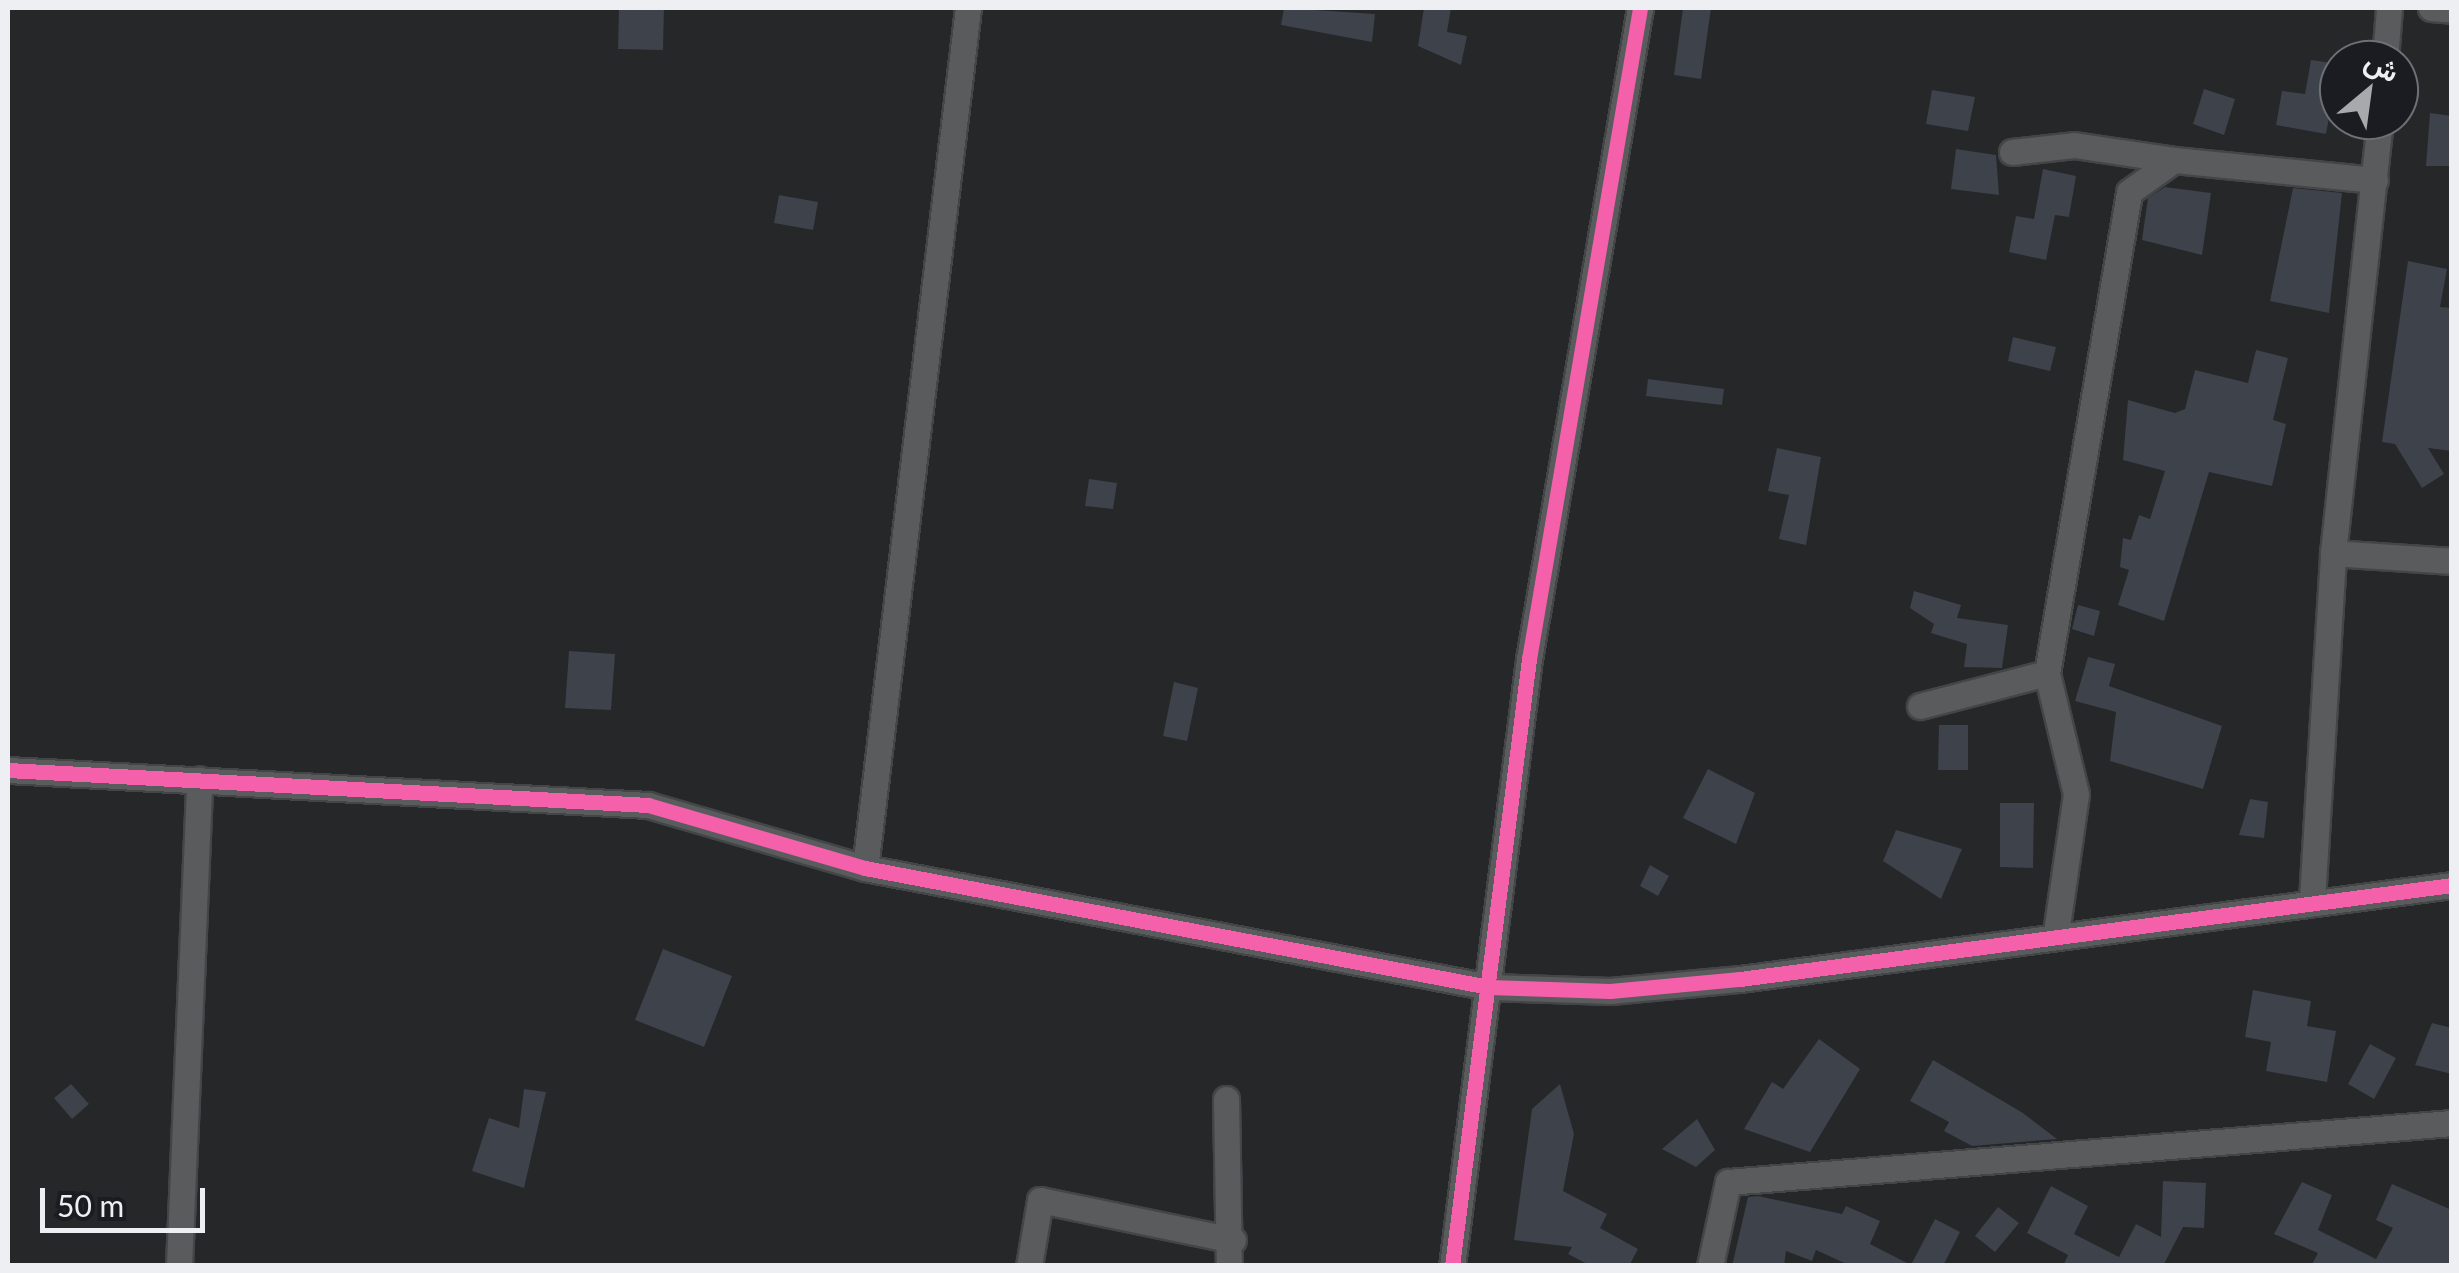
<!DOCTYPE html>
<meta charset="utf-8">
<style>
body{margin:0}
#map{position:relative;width:2459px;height:1273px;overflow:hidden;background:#252729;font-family:Lato,Vazirmatn,sans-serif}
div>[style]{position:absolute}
.building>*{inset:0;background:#3d424b}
.roads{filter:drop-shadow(2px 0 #434547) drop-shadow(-2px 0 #434547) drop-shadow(0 2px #434547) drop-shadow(0 -2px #434547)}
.minor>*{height:25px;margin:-12.5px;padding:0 12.5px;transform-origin:12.5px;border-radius:12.5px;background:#595b5d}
.cycleway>*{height:15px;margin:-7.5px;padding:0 7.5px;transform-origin:7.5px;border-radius:7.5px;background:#f560ab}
span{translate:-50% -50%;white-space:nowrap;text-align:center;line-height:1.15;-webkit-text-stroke:8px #1a1c21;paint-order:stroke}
.frame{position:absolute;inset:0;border:10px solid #edeff2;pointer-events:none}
.north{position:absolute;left:2319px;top:40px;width:100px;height:100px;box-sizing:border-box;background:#1a1c21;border:2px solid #6e7075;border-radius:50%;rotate:29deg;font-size:28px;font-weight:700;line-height:40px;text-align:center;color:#edeff2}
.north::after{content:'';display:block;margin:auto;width:35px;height:45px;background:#a7a9ac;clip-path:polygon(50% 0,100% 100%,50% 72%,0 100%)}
.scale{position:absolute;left:40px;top:1188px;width:165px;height:45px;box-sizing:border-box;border:5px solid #edeff2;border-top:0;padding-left:12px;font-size:30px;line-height:35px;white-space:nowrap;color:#edeff2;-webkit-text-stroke:8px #1a1c21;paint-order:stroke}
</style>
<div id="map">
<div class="building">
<div style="clip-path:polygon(619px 8px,664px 8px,663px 50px,618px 49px)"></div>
<div style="clip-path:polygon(1284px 8px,1375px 14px,1372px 42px,1281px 25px)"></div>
<div style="clip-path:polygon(1424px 8px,1451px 8px,1447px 32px,1467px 36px,1461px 65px,1418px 46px)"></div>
<div style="clip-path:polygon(1683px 8px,1711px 8px,1701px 79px,1674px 75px)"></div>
<div style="clip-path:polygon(2311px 60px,2339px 64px,2326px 134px,2276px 125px,2282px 91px,2305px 94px)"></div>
<div style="clip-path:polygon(2204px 89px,2235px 99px,2224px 135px,2193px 124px)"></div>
<div style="clip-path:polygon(1932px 90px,1975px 97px,1968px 131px,1926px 124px)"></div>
<div style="clip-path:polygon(2430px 113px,2452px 116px,2452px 166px,2426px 166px)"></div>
<div style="clip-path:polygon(1956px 149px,1996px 155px,1999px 195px,1951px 189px)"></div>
<div style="clip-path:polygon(2043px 169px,2076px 176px,2069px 217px,2055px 215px,2046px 260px,2009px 252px,2016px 216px,2034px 219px)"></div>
<div style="clip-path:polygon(2165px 187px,2211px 193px,2202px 255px,2142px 240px,2148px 198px)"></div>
<div style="clip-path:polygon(2293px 188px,2342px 193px,2329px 313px,2270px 301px)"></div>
<div style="clip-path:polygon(779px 195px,818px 202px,813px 230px,774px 223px)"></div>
<div style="clip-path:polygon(2408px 261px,2447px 269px,2440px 307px,2452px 308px,2452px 451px,2428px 448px,2444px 474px,2422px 488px,2395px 444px,2382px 442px)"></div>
<div style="clip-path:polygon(2013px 337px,2056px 347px,2050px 371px,2008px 361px)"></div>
<div style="clip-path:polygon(2256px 350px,2288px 358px,2273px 420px,2286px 424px,2272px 486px,2209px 472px,2164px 621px,2118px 605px,2129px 570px,2120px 567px,2123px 538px,2131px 540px,2139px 515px,2150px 519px,2165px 471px,2123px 460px,2128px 400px,2175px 413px,2185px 409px,2195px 370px,2248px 383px)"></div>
<div style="clip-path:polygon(1648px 379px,1724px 389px,1722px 405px,1646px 396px)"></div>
<div style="clip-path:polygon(1777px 448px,1821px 457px,1806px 545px,1779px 539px,1789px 495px,1768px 491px)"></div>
<div style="clip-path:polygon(1089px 479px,1117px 483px,1113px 509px,1085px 506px)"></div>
<div style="clip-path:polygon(1914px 591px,1961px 605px,1957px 618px,2008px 625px,2002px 668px,1964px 667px,1967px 644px,1931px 633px,1934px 624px,1910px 608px)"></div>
<div style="clip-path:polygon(2078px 605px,2100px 611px,2094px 636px,2072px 629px)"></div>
<div style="clip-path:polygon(569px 651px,615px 654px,611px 710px,565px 708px)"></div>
<div style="clip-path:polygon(2088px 657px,2115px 664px,2109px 686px,2222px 726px,2203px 789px,2110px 761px,2116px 712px,2075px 701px)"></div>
<div style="clip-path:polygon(1174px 682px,1198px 688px,1187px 741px,1163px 736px)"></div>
<div style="clip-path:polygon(1939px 725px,1968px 725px,1968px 770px,1938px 770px)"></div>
<div style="clip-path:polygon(1708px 769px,1755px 793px,1736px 844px,1683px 818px)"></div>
<div style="clip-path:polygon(2250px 799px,2268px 802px,2264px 838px,2239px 835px)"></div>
<div style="clip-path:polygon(2000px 803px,2034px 803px,2033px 868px,2000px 867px)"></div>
<div style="clip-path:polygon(1896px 830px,1962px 849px,1941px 899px,1883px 861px)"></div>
<div style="clip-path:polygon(1650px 865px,1669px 876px,1658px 896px,1640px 886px)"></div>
<div style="clip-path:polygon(663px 949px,732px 976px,704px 1047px,635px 1020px)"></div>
<div style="clip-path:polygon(2253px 990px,2311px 1001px,2307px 1026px,2336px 1031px,2327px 1082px,2266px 1071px,2271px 1042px,2245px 1037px)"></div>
<div style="clip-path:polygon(2432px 1023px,2452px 1028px,2452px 1074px,2415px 1065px)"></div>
<div style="clip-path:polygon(1819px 1039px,1860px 1069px,1810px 1152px,1744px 1129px,1772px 1082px,1783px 1089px)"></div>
<div style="clip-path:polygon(2370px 1044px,2396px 1058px,2374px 1099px,2348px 1084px)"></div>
<div style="clip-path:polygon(1933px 1060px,2023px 1113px,2057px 1139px,1972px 1146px,1944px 1131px,1949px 1122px,1910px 1101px)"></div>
<div style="clip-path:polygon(71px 1084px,89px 1104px,72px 1119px,54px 1098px)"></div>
<div style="clip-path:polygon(1560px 1084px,1574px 1134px,1563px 1191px,1607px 1214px,1600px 1228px,1638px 1249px,1629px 1266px,1591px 1266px,1568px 1254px,1572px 1247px,1514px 1240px,1532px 1109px)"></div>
<div style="clip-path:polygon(524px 1089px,546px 1092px,524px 1188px,472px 1171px,489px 1118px,519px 1128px)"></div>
<div style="clip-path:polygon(1697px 1119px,1715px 1150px,1696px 1167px,1662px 1149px)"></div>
<div style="clip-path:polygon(2163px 1181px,2206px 1183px,2204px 1228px,2183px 1227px,2163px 1266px,2063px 1266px,2068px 1255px,2027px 1233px,2051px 1186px,2088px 1206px,2074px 1234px,2119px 1257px,2136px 1224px,2161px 1237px)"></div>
<div style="clip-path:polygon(2302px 1182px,2332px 1195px,2318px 1230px,2376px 1259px,2393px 1228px,2376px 1220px,2392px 1184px,2452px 1210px,2452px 1266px,2311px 1266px,2318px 1253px,2274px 1234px)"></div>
<div style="clip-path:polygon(1758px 1196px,1842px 1214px,1846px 1206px,1880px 1221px,1870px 1244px,1911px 1265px,1935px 1219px,1960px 1232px,1943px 1266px,1851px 1266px,1816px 1250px,1812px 1261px,1786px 1251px,1784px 1266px,1732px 1266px,1748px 1197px)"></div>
<div style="clip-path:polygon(1998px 1207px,2019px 1223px,1995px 1252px,1975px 1236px)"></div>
</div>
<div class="roads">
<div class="minor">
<div style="left:2431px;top:8px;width:21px;rotate:5deg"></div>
<div style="left:2385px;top:60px;width:52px;rotate:-85.6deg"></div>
<div style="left:2012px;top:152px;width:62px;rotate:-6.4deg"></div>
<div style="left:2074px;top:145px;width:101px;rotate:8.5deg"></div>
<div style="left:2333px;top:553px;width:119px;rotate:3.8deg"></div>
<div style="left:1920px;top:706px;width:131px;rotate:-14.6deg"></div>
<div style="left:8px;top:770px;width:641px;rotate:3.13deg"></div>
<div style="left:648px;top:805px;width:226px;rotate:16.2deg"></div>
<div style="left:865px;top:868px;width:635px;rotate:10.8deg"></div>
<div style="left:1489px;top:987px;width:121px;rotate:1.9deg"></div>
<div style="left:1610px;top:991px;width:131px;rotate:-5.3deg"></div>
<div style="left:1740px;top:979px;width:718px;rotate:-7.52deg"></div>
<div style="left:865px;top:868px;width:866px;rotate:-83.17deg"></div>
<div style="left:2312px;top:900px;width:348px;rotate:-86.5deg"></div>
<div style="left:2333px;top:553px;width:436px;rotate:-83.8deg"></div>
<div style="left:2056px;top:933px;width:140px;rotate:-81.8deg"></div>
<div style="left:2076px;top:794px;width:124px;rotate:-103.5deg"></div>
<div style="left:2047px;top:673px;width:488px;rotate:-80.3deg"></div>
<div style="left:2129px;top:192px;width:55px;rotate:-35.4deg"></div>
<div style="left:2174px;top:160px;width:202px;rotate:5.7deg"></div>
<div style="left:1226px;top:1099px;width:167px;rotate:89deg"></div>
<div style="left:179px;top:1266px;width:487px;rotate:-87.6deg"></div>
<div style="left:1029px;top:1266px;width:67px;rotate:-80.5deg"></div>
<div style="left:1040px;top:1200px;width:197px;rotate:11.7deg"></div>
<div style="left:1452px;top:1266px;width:612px;rotate:-82.77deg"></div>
<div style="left:1529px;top:659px;width:660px;rotate:-80.32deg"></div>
<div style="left:1710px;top:1266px;width:86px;rotate:-77.9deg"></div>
<div style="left:1728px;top:1182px;width:726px;rotate:-4.66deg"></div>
</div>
</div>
<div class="cycleway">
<div style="left:8px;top:770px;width:641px;rotate:3.13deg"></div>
<div style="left:648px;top:805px;width:226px;rotate:16.2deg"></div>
<div style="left:865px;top:868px;width:635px;rotate:10.8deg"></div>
<div style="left:1489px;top:987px;width:121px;rotate:1.9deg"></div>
<div style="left:1610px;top:991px;width:131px;rotate:-5.3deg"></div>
<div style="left:1740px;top:979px;width:718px;rotate:-7.52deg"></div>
<div style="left:1452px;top:1266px;width:612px;rotate:-82.77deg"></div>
<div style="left:1529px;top:659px;width:660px;rotate:-80.32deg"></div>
</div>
<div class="frame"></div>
<div class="north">ش</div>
<div class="scale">50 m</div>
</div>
